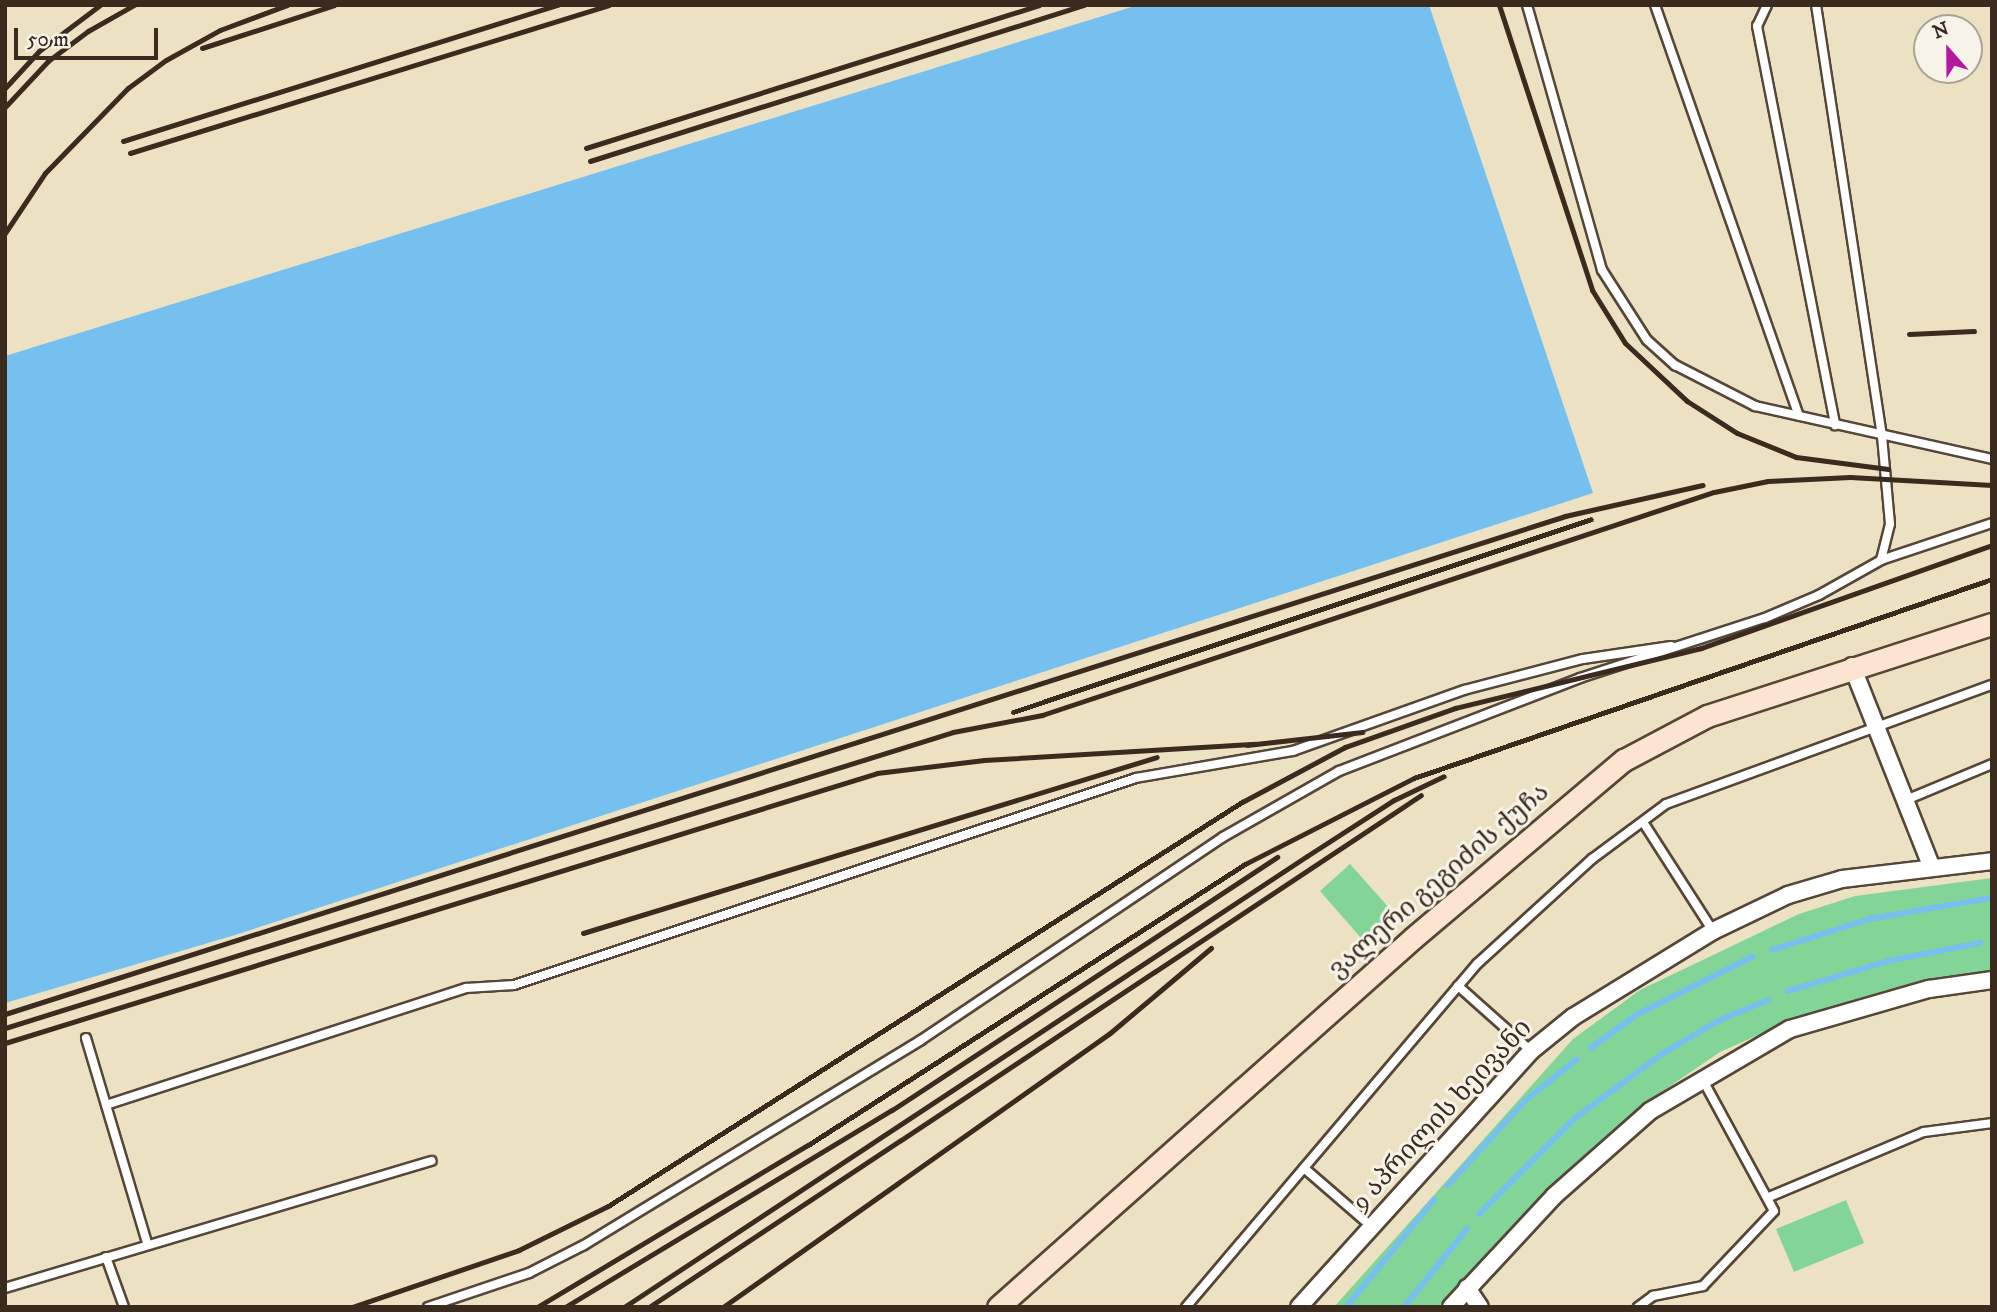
<!DOCTYPE html>
<meta charset="utf-8">
<style>
body{margin:0}
#map{position:relative;width:1997px;height:1312px;overflow:hidden;background:#ece2c3;font-family:"IM FELL DW Pica","Noto Serif Georgian",serif}
div>[style]{position:absolute}
.green>*{inset:0;background:#82d597}
.water>*{inset:0;background:#76c0ef}
.stream>*{height:6px;margin:-3px;padding:0 3px;transform-origin:3px;border-radius:3px;background:#76c0ef}
.roads{filter:drop-shadow(2px 0 #564637) drop-shadow(-2px 0 #564637) drop-shadow(0 2px #564637) drop-shadow(0 -2px #564637)}
.lane>*{height:8px;margin:-4px;padding:0 4px;transform-origin:4px;border-radius:4px;background:#fff}
.street>*{height:16px;margin:-8px;padding:0 8px;transform-origin:8px;border-radius:8px;background:#fff}
.secondary>*{height:21px;margin:-10.5px;padding:0 10.5px;transform-origin:10.5px;border-radius:10.5px;background:#fce5d0}
.rail>*{height:5px;margin:-2.5px;padding:0 2.5px;transform-origin:2.5px;border-radius:2.5px;background:#3b2a1e}
span{translate:-50% -50%;white-space:nowrap;text-align:center;line-height:1.15;-webkit-text-stroke:6px #f7f3e8;paint-order:stroke}
.street-label{font-size:26px;color:#3b2a1e}
.frame{position:absolute;inset:0;border:7px solid #3b2a1e;pointer-events:none}
.north{position:absolute;left:1913px;top:14px;width:70px;height:70px;box-sizing:border-box;background:#f7f3e8;border:2px solid #aca397;border-radius:50%;rotate:339deg;font-size:19px;font-weight:700;line-height:28px;text-align:center;color:#3b2a1e}
.north::after{content:'';display:block;margin:auto;width:24px;height:32px;background:#b5179e;clip-path:polygon(50% 0,100% 100%,50% 72%,0 100%)}
.scale{position:absolute;left:14px;top:28px;width:144px;height:32px;box-sizing:border-box;border:4px solid #3b2a1e;border-top:0;padding-left:9px;font-size:21px;line-height:24px;white-space:nowrap;color:#3b2a1e;-webkit-text-stroke:5px #f7f3e8;paint-order:stroke}
</style>
<div id="map">
<div class="green">
<div style="clip-path:polygon(1350px 864px,1399px 919px,1368px 946px,1320px 891px)"></div>
<div style="clip-path:polygon(1992px 878px,1992px 970px,1937px 978px,1801px 1016px,1720px 1052px,1647px 1102px,1553px 1188px,1438px 1307px,1334px 1307px,1573px 1039px,1640px 990px,1799px 914px,1855px 896px)"></div>
<div style="clip-path:polygon(1846px 1200px,1864px 1243px,1794px 1272px,1776px 1229px)"></div>
</div>
<div class="water">
<div style="clip-path:polygon(1138px 5px,1429px 5px,1593px 493px,235px 935px,5px 1003px,5px 356px)"></div>
</div>
<div class="stream">
<div style="left:1772px;top:950px;width:102px;rotate:-17.7deg"></div>
<div style="left:1869px;top:919px;width:124px;rotate:-9.8deg"></div>
<div style="left:1788px;top:991px;width:104px;rotate:-16.7deg"></div>
<div style="left:1888px;top:961px;width:94px;rotate:-11.1deg"></div>
<div style="left:1591px;top:1048px;width:56px;rotate:-36.3deg"></div>
<div style="left:1636px;top:1015px;width:130px;rotate:-26.6deg"></div>
<div style="left:1448px;top:1185px;width:115px;rotate:-47.5deg"></div>
<div style="left:1526px;top:1100px;width:65px;rotate:-38.8deg"></div>
<div style="left:1479px;top:1214px;width:136px;rotate:-45deg"></div>
<div style="left:1575px;top:1118px;width:112px;rotate:-36.3deg"></div>
<div style="left:1665px;top:1052px;width:61px;rotate:-30.3deg"></div>
<div style="left:1718px;top:1021px;width:54px;rotate:-22.8deg"></div>
<div style="left:1346px;top:1307px;width:139px;rotate:-50.6deg"></div>
<div style="left:1404px;top:1307px;width:100px;rotate:-51.1deg"></div>
</div>
<div class="roads">
<div class="lane">
<div style="left:1527px;top:5px;width:275px;rotate:74.2deg"></div>
<div style="left:1602px;top:270px;width:83px;rotate:57.3deg"></div>
<div style="left:1647px;top:340px;width:38px;rotate:42deg"></div>
<div style="left:1675px;top:365px;width:90px;rotate:27.1deg"></div>
<div style="left:1755px;top:406px;width:243px;rotate:12.6deg"></div>
<div style="left:1655px;top:5px;width:435px;rotate:70.7deg"></div>
<div style="left:1767px;top:5px;width:23px;rotate:115deg"></div>
<div style="left:1757px;top:26px;width:407px;rotate:78.9deg"></div>
<div style="left:1881px;top:560px;width:117px;rotate:-18.4deg"></div>
<div style="left:1906px;top:800px;width:93px;rotate:-22.7deg"></div>
<div style="left:1643px;top:822px;width:130px;rotate:57.3deg"></div>
<div style="left:1458px;top:986px;width:98px;rotate:41.7deg"></div>
<div style="left:86px;top:1038px;width:214px;rotate:73.4deg"></div>
<div style="left:106px;top:1105px;width:379px;rotate:-18deg"></div>
<div style="left:466px;top:988px;width:48px;rotate:-3.6deg"></div>
<div style="left:514px;top:985px;width:656px;rotate:-18.41deg"></div>
<div style="left:1136px;top:778px;width:159px;rotate:-9.8deg"></div>
<div style="left:1293px;top:751px;width:182px;rotate:-19.6deg"></div>
<div style="left:1464px;top:690px;width:123px;rotate:-14.6deg"></div>
<div style="left:1583px;top:659px;width:89px;rotate:-8.4deg"></div>
<div style="left:1304px;top:1168px;width:89px;rotate:40.9deg"></div>
<div style="left:1769px;top:1197px;width:168px;rotate:-22.8deg"></div>
<div style="left:1924px;top:1132px;width:69px;rotate:-7.5deg"></div>
<div style="left:106px;top:1257px;width:53px;rotate:70.2deg"></div>
<div style="left:5px;top:1288px;width:445px;rotate:-16.6deg"></div>
<div style="left:428px;top:1307px;width:107px;rotate:-18.6deg"></div>
<div style="left:529px;top:1273px;width:62px;rotate:-27deg"></div>
<div style="left:584px;top:1245px;width:394px;rotate:-31.3deg"></div>
<div style="left:921px;top:1040px;width:364px;rotate:-33.9deg"></div>
<div style="left:1223px;top:837px;width:133px;rotate:-29.6deg"></div>
<div style="left:1339px;top:771px;width:258px;rotate:-21.1deg"></div>
<div style="left:1580px;top:678px;width:194px;rotate:-18deg"></div>
<div style="left:1765px;top:618px;width:59px;rotate:-23.1deg"></div>
<div style="left:1819px;top:595px;width:71px;rotate:-29.4deg"></div>
<div style="left:1881px;top:560px;width:37px;rotate:-76deg"></div>
<div style="left:1890px;top:524px;width:88px;rotate:-95.2deg"></div>
<div style="left:1882px;top:436px;width:436px;rotate:-98.7deg"></div>
<div style="left:1186px;top:1307px;width:450px;rotate:-49.7deg"></div>
<div style="left:1477px;top:964px;width:156px;rotate:-42.4deg"></div>
<div style="left:1592px;top:859px;width:92px;rotate:-36.6deg"></div>
<div style="left:1666px;top:804px;width:347px;rotate:-20.1deg"></div>
<div style="left:1638px;top:1307px;width:19px;rotate:-36deg"></div>
<div style="left:1653px;top:1296px;width:51px;rotate:-11.3deg"></div>
<div style="left:1703px;top:1286px;width:103px;rotate:-46.6deg"></div>
<div style="left:1774px;top:1211px;width:149px;rotate:-118.5deg"></div>
</div>
<div class="street">
<div style="left:1852px;top:666px;width:215px;rotate:68.4deg"></div>
<div style="left:1467px;top:1288px;width:23px;rotate:56deg"></div>
<div style="left:1299px;top:1307px;width:345px;rotate:-47.8deg"></div>
<div style="left:1531px;top:1051px;width:54px;rotate:-39deg"></div>
<div style="left:1573px;top:1017px;width:164px;rotate:-31.6deg"></div>
<div style="left:1713px;top:931px;width:83px;rotate:-25.6deg"></div>
<div style="left:1788px;top:895px;width:56px;rotate:-16.5deg"></div>
<div style="left:1842px;top:879px;width:151px;rotate:-6.8deg"></div>
<div style="left:1451px;top:1307px;width:151px;rotate:-47.1deg"></div>
<div style="left:1554px;top:1196px;width:128px;rotate:-41.5deg"></div>
<div style="left:1650px;top:1111px;width:162px;rotate:-30.4deg"></div>
<div style="left:1790px;top:1029px;width:145px;rotate:-16.1deg"></div>
<div style="left:1929px;top:989px;width:64px;rotate:-8.1deg"></div>
</div>
<div class="secondary">
<div style="left:998px;top:1307px;width:555px;rotate:-41.64deg"></div>
<div style="left:1413px;top:938px;width:276px;rotate:-40.2deg"></div>
<div style="left:1624px;top:760px;width:94px;rotate:-27.9deg"></div>
<div style="left:1707px;top:716px;width:299px;rotate:-17.9deg"></div>
</div>
</div>
<div class="rail">
<div style="left:1499px;top:5px;width:300px;rotate:71.9deg"></div>
<div style="left:1592px;top:290px;width:62px;rotate:58.1deg"></div>
<div style="left:1625px;top:343px;width:85px;rotate:43.1deg"></div>
<div style="left:1687px;top:401px;width:59px;rotate:32.6deg"></div>
<div style="left:1737px;top:433px;width:64px;rotate:22.1deg"></div>
<div style="left:1796px;top:457px;width:93px;rotate:7.4deg"></div>
<div style="left:202px;top:48px;width:139px;rotate:-18deg"></div>
<div style="left:5px;top:88px;width:50px;rotate:-47.4deg"></div>
<div style="left:39px;top:51px;width:76px;rotate:-37deg"></div>
<div style="left:5px;top:107px;width:63px;rotate:-46.9deg"></div>
<div style="left:48px;top:61px;width:50px;rotate:-36.9deg"></div>
<div style="left:88px;top:31px;width:53px;rotate:-29.5deg"></div>
<div style="left:123px;top:141px;width:456px;rotate:-17.4deg"></div>
<div style="left:586px;top:148px;width:475px;rotate:-17.5deg"></div>
<div style="left:130px;top:153px;width:501px;rotate:-17.17deg"></div>
<div style="left:590px;top:161px;width:518px;rotate:-17.53deg"></div>
<div style="left:5px;top:233px;width:72px;rotate:-56.3deg"></div>
<div style="left:45px;top:173px;width:119px;rotate:-45.7deg"></div>
<div style="left:128px;top:88px;width:47px;rotate:-36.4deg"></div>
<div style="left:166px;top:60px;width:62px;rotate:-29.1deg"></div>
<div style="left:220px;top:30px;width:72px;rotate:-20.5deg"></div>
<div style="left:1909px;top:334px;width:65px;rotate:-2.6deg"></div>
<div style="left:1013px;top:712px;width:609px;rotate:-18.46deg"></div>
<div style="left:1247px;top:745px;width:116px;rotate:-6.4deg"></div>
<div style="left:583px;top:933px;width:600px;rotate:-17.05deg"></div>
<div style="left:5px;top:1014px;width:1638px;rotate:-17.7deg"></div>
<div style="left:1565px;top:516px;width:141px;rotate:-12.7deg"></div>
<div style="left:5px;top:1028px;width:993px;rotate:-17.34deg"></div>
<div style="left:953px;top:732px;width:91px;rotate:-10.8deg"></div>
<div style="left:1042px;top:715px;width:708px;rotate:-18.36deg"></div>
<div style="left:1714px;top:492px;width:55px;rotate:-11.5deg"></div>
<div style="left:1768px;top:481px;width:82px;rotate:-2.8deg"></div>
<div style="left:1850px;top:477px;width:142px;rotate:3.2deg"></div>
<div style="left:5px;top:1043px;width:913px;rotate:-17.2deg"></div>
<div style="left:877px;top:773px;width:108px;rotate:-6.9deg"></div>
<div style="left:984px;top:760px;width:272px;rotate:-3.4deg"></div>
<div style="left:352px;top:1307px;width:176px;rotate:-18.8deg"></div>
<div style="left:519px;top:1250px;width:99px;rotate:-26.3deg"></div>
<div style="left:608px;top:1206px;width:752px;rotate:-32.51deg"></div>
<div style="left:1242px;top:802px;width:117px;rotate:-28.1deg"></div>
<div style="left:1345px;top:747px;width:117px;rotate:-19.5deg"></div>
<div style="left:1455px;top:708px;width:253px;rotate:-13.7deg"></div>
<div style="left:1701px;top:648px;width:309px;rotate:-19.5deg"></div>
<div style="left:537px;top:1307px;width:316px;rotate:-30.9deg"></div>
<div style="left:808px;top:1145px;width:520px;rotate:-32.74deg"></div>
<div style="left:1245px;top:864px;width:190px;rotate:-27deg"></div>
<div style="left:1414px;top:778px;width:611px;rotate:-19deg"></div>
<div style="left:565px;top:1307px;width:382px;rotate:-31.1deg"></div>
<div style="left:892px;top:1110px;width:461px;rotate:-33.3deg"></div>
<div style="left:624px;top:1307px;width:818px;rotate:-33.44deg"></div>
<div style="left:1307px;top:856px;width:103px;rotate:-32.8deg"></div>
<div style="left:1394px;top:800px;width:55px;rotate:-25.6deg"></div>
<div style="left:649px;top:1307px;width:926px;rotate:-33.55deg"></div>
<div style="left:723px;top:1307px;width:474px;rotate:-35.3deg"></div>
<div style="left:1110px;top:1033px;width:132px;rotate:-40.1deg"></div>
</div>
<div class="street-label">
<span style="left:1439px;top:881px;rotate:-41deg">ვალერი გეგიძის ქუჩა</span>
<span style="left:1442px;top:1115px;rotate:-47deg">9 აპრილის ხეივანი</span>
</div>
<div class="frame"></div>
<div class="north">N</div>
<div class="scale">50 m</div>
</div>
